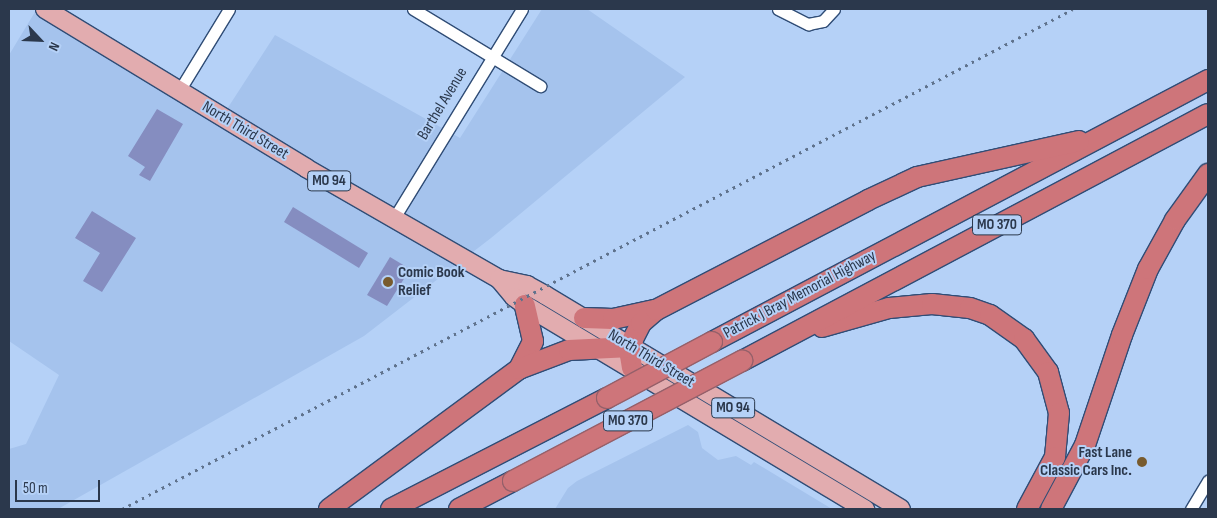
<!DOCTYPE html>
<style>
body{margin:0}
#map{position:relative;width:1217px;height:518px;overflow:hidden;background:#b5d1f7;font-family:"Sofia Sans Condensed",sans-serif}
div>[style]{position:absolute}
.built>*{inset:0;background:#a5c3ed}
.building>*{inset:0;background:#858dc0}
.roads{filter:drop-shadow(1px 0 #304d76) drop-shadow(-1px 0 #304d76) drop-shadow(0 1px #304d76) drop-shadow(0 -1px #304d76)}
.minor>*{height:11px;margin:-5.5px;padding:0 5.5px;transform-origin:5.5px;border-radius:5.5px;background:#fff}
.primary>*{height:18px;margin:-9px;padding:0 9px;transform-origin:9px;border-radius:9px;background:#e2acaf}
.motorway>*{height:20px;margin:-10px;padding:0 10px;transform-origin:10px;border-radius:10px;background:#ce757a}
.rail>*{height:3px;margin-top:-1.5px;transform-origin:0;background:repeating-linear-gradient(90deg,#5f728c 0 2.5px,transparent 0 7.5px)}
.bridges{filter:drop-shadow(1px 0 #95606a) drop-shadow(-1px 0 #95606a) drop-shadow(0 1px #95606a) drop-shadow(0 -1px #95606a)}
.motorway-bridge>*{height:20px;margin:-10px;padding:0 10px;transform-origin:10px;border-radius:10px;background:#ce757a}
.dots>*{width:14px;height:14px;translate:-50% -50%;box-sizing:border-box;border:2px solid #b5d1f7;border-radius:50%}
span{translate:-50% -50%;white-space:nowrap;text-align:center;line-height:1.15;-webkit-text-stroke:4px #b5d1f7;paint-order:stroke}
.shield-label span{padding:1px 4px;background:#b5d1f7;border:1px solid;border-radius:4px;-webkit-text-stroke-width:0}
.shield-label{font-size:15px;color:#2b384c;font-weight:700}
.street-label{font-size:16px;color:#2b384c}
.poi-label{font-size:16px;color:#2b384c;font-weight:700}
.left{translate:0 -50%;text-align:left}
.right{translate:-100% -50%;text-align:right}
.frame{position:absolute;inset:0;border:10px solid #2b384c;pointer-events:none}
.north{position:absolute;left:15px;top:15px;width:50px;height:50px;-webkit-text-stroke:4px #b5d1f7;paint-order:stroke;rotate:115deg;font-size:14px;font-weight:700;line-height:20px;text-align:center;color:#2b384c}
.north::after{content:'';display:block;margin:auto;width:18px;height:22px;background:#2b384c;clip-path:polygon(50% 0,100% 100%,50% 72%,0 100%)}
.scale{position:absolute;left:15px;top:480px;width:85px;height:22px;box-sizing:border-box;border:2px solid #2b384c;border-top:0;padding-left:6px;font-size:15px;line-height:18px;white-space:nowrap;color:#2b384c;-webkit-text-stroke:4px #b5d1f7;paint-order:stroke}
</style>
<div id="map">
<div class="built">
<div style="clip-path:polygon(542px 9px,587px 9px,685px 77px,491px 238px,364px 336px,58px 509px,9px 509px,9px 449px,26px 444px,59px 375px,9px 341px,9px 55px,35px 12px,218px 123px,275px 35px,460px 138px)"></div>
<div style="clip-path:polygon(688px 425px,698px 432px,702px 448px,718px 460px,736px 456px,751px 465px,754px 462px,832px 509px,555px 509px,568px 488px,577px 481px)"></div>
</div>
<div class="building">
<div style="clip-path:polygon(157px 109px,183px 124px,150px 181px,139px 175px,145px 167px,128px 156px)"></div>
<div style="clip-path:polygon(293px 207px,368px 253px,359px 268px,284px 222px)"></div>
<div style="clip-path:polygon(92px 211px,136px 238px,102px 292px,83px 281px,100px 253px,75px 238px)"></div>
<div style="clip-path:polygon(390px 257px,410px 269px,387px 306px,367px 295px)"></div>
</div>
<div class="roads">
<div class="minor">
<div style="left:413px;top:9px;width:149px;rotate:31.2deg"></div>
<div style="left:778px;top:9px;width:34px;rotate:27deg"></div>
<div style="left:808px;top:24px;width:15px;rotate:-11deg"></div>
<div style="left:823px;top:21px;width:16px;rotate:-47deg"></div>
<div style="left:179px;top:91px;width:96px;rotate:-58.6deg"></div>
<div style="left:394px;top:218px;width:245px;rotate:-58.5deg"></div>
<div style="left:1191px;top:509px;width:33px;rotate:-59deg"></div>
</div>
<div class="primary">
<div style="left:45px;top:9px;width:306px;rotate:31.3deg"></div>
<div style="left:306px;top:168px;width:223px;rotate:29.9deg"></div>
<div style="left:499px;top:279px;width:29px;rotate:12deg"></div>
<div style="left:527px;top:285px;width:21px;rotate:29deg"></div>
<div style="left:545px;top:295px;width:415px;rotate:31deg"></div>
<div style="left:499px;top:279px;width:23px;rotate:50deg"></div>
<div style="left:514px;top:297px;width:14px;rotate:36deg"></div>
<div style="left:525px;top:305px;width:397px;rotate:31deg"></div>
</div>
<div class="motorway">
<div style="left:584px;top:318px;width:29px;rotate:2deg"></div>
<div style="left:613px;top:319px;width:42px;rotate:-12.4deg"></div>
<div style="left:822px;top:327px;width:70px;rotate:-15.8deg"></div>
<div style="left:889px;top:308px;width:43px;rotate:-5.3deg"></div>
<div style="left:932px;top:304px;width:38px;rotate:6deg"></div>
<div style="left:970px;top:308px;width:21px;rotate:19deg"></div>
<div style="left:990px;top:315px;width:42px;rotate:35.2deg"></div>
<div style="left:1024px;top:339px;width:41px;rotate:54deg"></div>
<div style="left:1048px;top:372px;width:42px;rotate:75deg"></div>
<div style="left:1059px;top:413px;width:44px;rotate:95.2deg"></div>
<div style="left:1055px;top:457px;width:59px;rotate:118.3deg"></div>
<div style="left:712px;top:342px;width:561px;rotate:-27.84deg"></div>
<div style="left:742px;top:361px;width:527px;rotate:-27.93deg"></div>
<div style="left:632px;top:368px;width:13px;rotate:-99deg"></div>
<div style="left:630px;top:355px;width:16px;rotate:-79deg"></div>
<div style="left:633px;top:339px;width:18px;rotate:-63deg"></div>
<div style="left:641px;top:323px;width:20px;rotate:-41deg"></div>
<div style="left:656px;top:310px;width:239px;rotate:-27.4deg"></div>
<div style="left:868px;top:200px;width:54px;rotate:-25.1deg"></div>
<div style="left:917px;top:177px;width:166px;rotate:-12.5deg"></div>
<div style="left:519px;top:369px;width:31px;rotate:-63deg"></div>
<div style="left:533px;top:341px;width:37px;rotate:-103deg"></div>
<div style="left:329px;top:509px;width:236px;rotate:-36.4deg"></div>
<div style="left:519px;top:369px;width:53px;rotate:-20.8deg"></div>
<div style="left:569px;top:350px;width:62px;rotate:-2.8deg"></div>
<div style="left:391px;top:509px;width:243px;rotate:-27.2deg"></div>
<div style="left:459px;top:509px;width:61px;rotate:-27.4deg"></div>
<div style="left:1051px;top:509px;width:72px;rotate:-62deg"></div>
<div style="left:1085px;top:445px;width:116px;rotate:-71.4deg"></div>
<div style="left:1122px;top:335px;width:71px;rotate:-68.5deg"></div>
<div style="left:1148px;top:269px;width:56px;rotate:-61.1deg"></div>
<div style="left:1175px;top:220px;width:57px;rotate:-54.3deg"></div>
</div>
</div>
<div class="rail">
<div style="left:122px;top:509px;width:1074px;rotate:-27.73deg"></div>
</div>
<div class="bridges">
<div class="motorway-bridge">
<div style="left:607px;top:398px;width:119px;rotate:-28.1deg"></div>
<div style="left:513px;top:481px;width:259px;rotate:-27.7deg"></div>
</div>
</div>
<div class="dots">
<div style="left:388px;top:282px;background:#785b2e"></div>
<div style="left:1142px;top:462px;background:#785b2e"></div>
</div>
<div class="shield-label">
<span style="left:329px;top:181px">MO 94</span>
<span style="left:997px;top:225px">MO 370</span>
<span style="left:733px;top:408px">MO 94</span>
<span style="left:628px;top:421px">MO 370</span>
</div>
<div class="street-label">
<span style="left:443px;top:104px;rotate:-59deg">Barthel Avenue</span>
<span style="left:245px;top:131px;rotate:31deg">North Third Street</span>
<span style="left:800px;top:295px;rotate:-28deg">Patrick J Bray Memorial Highway</span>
<span style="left:651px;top:359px;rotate:31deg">North Third Street</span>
</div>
<div class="poi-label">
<span class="left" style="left:398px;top:282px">Comic Book<br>Relief</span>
<span class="right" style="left:1132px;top:462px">Fast Lane<br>Classic Cars Inc.</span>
</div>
<div class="frame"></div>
<div class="north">N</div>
<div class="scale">50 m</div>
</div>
